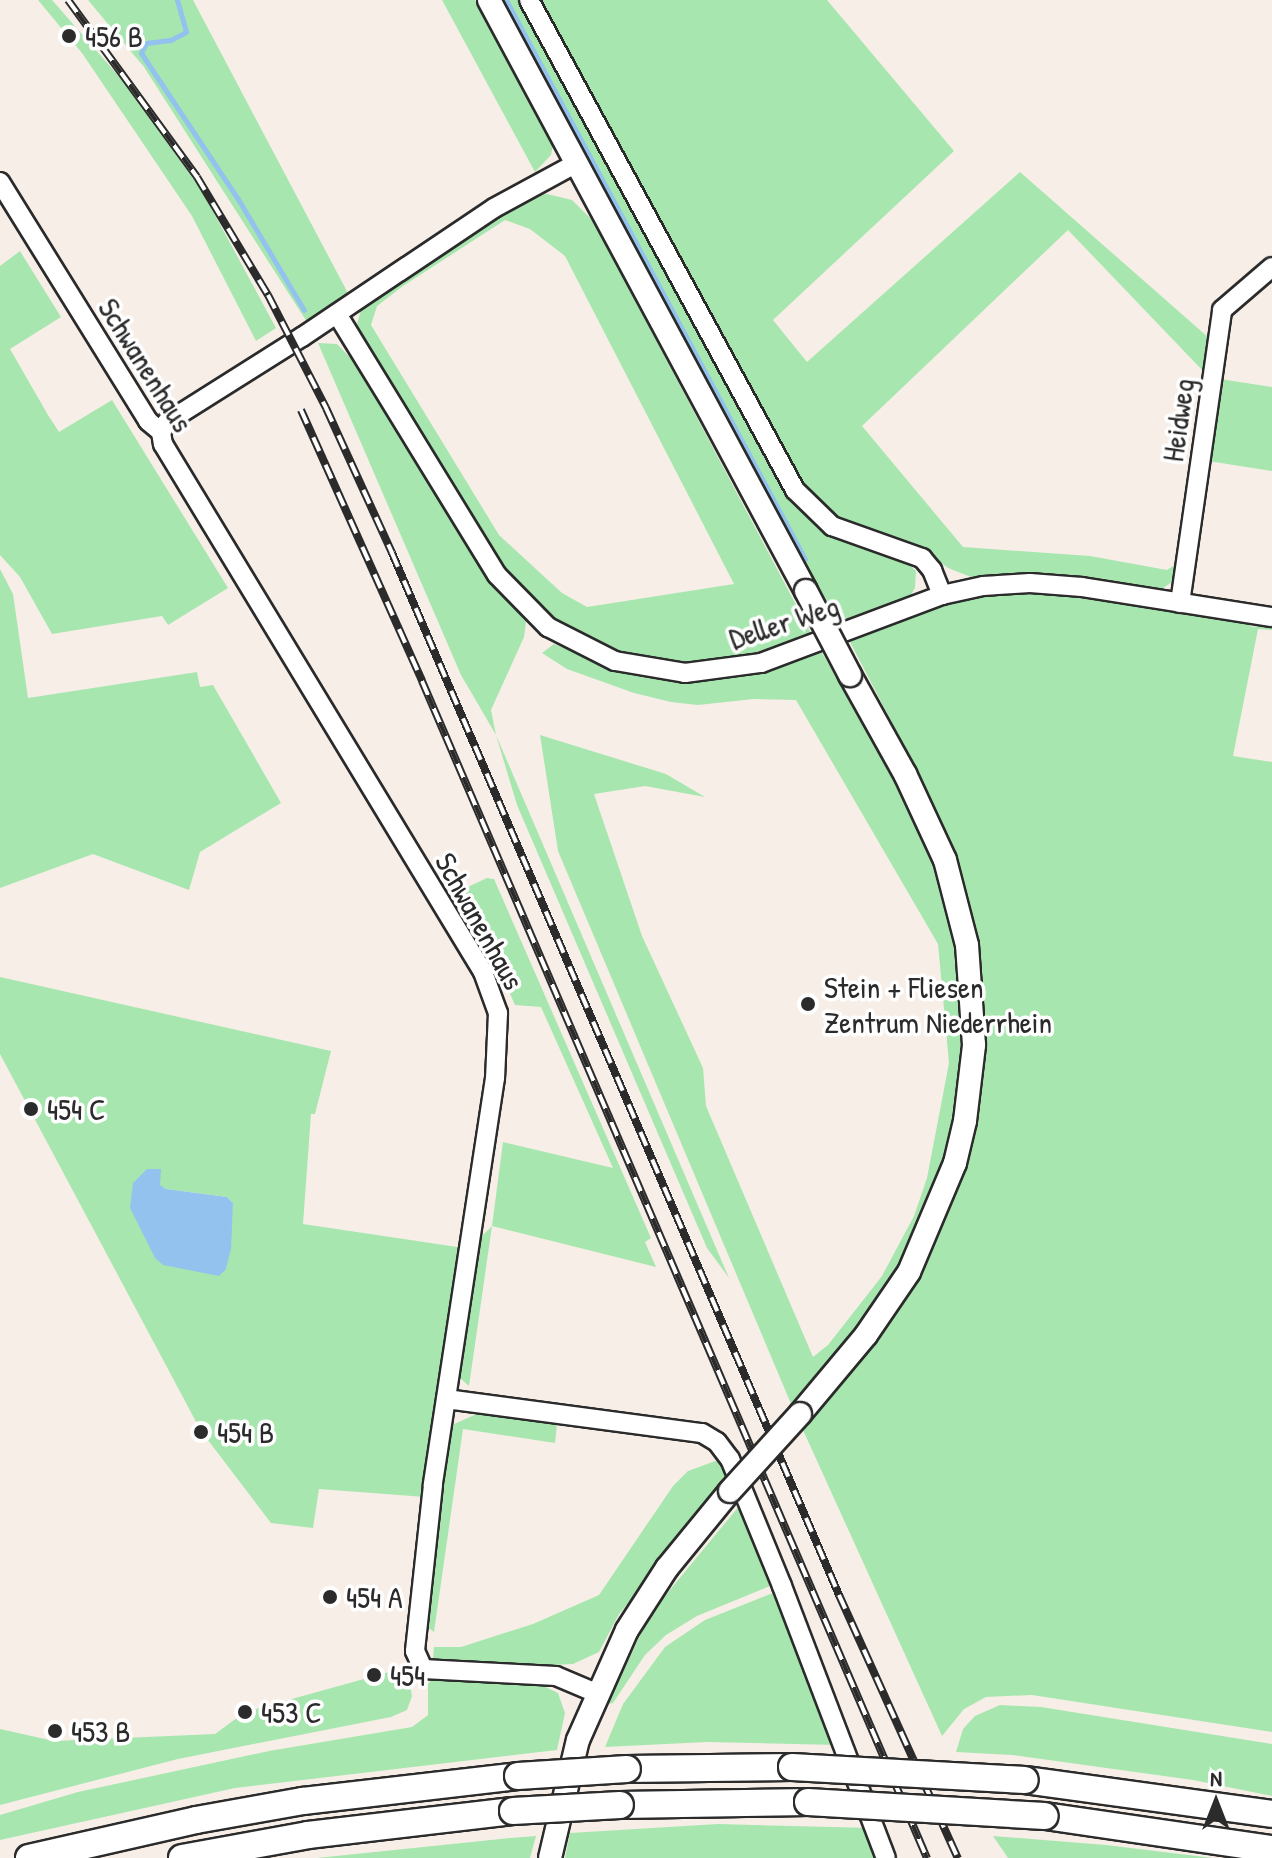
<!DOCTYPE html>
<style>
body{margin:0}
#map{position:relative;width:1272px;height:1858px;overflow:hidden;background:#f7eee7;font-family:"Patrick Hand",sans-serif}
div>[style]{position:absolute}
.green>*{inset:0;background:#a7e7af}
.water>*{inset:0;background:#92c2ed}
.stream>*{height:5px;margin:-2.5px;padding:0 2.5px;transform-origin:2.5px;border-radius:2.5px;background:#92c2ed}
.roads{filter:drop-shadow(2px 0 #2b2b2b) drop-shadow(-2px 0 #2b2b2b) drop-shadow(0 2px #2b2b2b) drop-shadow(0 -2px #2b2b2b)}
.minor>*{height:18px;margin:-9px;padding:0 9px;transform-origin:9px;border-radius:9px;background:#fff}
.major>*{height:22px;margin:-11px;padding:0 11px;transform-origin:11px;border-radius:11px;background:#fff}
.highway>*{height:26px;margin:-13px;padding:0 13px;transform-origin:13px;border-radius:13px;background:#fff}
.rail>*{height:8px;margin-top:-4px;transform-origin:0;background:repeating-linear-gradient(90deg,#fff 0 15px,#2b2b2b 0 30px);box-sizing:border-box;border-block:2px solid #2b2b2b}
.bridges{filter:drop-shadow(2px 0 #2b2b2b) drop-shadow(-2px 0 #2b2b2b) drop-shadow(0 2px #2b2b2b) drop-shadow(0 -2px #2b2b2b)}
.major-bridge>*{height:22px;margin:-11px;padding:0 11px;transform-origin:11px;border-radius:11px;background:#fff}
.highway-bridge>*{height:26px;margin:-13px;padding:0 13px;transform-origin:13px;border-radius:13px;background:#fff}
.dots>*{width:22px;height:22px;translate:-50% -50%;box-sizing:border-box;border:4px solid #fff;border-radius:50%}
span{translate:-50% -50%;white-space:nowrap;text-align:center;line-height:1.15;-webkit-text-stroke:7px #fff;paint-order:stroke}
.poi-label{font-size:30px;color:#2b2b2b}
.left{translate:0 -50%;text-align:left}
.street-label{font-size:30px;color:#2b2b2b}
.north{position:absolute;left:1176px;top:1762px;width:80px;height:80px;-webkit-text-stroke:6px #fff;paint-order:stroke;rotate:0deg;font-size:22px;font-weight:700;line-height:32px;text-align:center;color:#2b2b2b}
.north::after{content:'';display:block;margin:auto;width:28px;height:36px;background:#2b2b2b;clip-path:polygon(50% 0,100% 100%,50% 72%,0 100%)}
</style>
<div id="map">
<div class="green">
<div style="clip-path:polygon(38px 0,52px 0,130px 89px,202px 191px,276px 328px,256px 341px,192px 216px,82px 53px)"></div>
<div style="clip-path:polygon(88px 0,193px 0,350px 297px,307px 322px,144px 67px)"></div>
<div style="clip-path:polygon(442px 0,475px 0,553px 145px,551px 155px,535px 172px)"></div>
<div style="clip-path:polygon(500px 0,519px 0,794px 504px,819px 530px,905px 561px,916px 571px,915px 588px,907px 601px,842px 626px,764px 495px)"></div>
<div style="clip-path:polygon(537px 0,827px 0,954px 151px,773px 320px,807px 362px,1020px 172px,1209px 338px,1204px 372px,1068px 230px,862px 426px,963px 547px,1090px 556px,1167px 570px,1176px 564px,1173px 581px,1159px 591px,1029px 574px,971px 577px,948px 568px,922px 548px,842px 523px,804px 491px)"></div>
<div style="clip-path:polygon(evenodd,547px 194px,572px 200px,593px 221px,813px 637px,770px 653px,694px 665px,626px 655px,581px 636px,548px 616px,519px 588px,485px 544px,363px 340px,357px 324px,360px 313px,372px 297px,527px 197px,547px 194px,505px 220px,530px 229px,565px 256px,734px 584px,587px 607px,562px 593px,499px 535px,371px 325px,377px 306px,403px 286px,505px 220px)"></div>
<div style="clip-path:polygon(20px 251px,61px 317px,10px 349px,48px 415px,59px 432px,112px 400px,228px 588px,168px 625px,162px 616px,52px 634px,20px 577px,0 555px,0 266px)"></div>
<div style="clip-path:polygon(318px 343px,337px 344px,362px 370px,484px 572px,526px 622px,524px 637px,491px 710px,496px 735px,729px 1278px,707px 1248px,517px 805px,496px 735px,461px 675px)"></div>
<div style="clip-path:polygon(1220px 379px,1272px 387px,1272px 471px,1208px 461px)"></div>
<div style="clip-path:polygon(0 569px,13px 594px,28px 698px,197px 672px,200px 687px,213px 685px,281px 803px,200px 852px,189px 890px,93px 854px,0 888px)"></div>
<div style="clip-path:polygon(1036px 591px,1247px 621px,1252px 627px,1272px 624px,1272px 630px,1258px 629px,1233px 756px,1272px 762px,1272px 1732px,1032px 1695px,986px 1697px,964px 1709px,942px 1736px,803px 1430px,871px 1348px,916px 1277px,946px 1216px,967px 1150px,985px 1039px,981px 963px,971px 908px,927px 790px,849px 640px,920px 611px,983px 594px)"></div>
<div style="clip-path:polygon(554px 644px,631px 675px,679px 682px,756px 673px,821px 651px,903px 795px,941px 875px,966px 1005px,956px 1110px,940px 1180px,918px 1232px,884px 1296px,794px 1411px,558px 851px,540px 735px,666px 774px,705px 797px,645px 786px,594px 794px,642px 936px,703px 1068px,706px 1106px,813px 1357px,828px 1345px,882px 1276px,914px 1216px,927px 1178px,949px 1063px,938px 944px,796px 700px,754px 699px,698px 705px,671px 702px,634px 693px,567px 669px,542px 653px)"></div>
<div style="clip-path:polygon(487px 878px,494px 879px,651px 1238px,645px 1242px,656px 1267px,492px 1226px,469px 1386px,459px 1377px,481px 1237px,492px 1226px,503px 1142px,613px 1168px,541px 1007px,515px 1005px,490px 948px,457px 892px)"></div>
<div style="clip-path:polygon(evenodd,0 977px,331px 1051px,315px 1114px,311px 1114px,303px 1224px,464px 1248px,425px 1497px,319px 1489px,313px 1528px,271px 1523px,201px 1431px,0 1054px,0 977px,159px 1185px,166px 1189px,227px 1197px,233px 1203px,226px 1269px,159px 1185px)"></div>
<div style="clip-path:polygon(479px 1413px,557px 1424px,555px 1443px,463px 1429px,434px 1632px,422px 1623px,452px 1425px)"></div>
<div style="clip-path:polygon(718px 1460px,730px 1482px,619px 1614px,599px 1652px,573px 1664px,553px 1665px,441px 1662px,433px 1658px,434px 1647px,461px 1647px,533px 1624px,599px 1595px,673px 1486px,688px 1471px)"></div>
<div style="clip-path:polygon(740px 1505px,770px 1586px,697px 1616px,666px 1635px,645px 1655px,613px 1703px,608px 1704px,650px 1614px)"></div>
<div style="clip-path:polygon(773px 1593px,838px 1745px,707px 1742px,605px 1747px,623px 1704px,665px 1647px,705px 1620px)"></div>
<div style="clip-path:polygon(407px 1667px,412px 1696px,407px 1710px,391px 1717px,178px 1759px,0 1805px,0 1729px,54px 1741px,215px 1734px,245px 1712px)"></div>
<div style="clip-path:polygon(434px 1676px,537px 1683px,558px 1693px,565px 1713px,557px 1750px,235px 1788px,0 1840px,0 1815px,78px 1792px,269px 1751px,412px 1727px,428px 1715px,428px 1684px)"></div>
<div style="clip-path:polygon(1000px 1705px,1041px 1707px,1272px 1744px,1272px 1796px,1193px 1780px,1012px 1755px,956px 1752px,963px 1729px,975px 1716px)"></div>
<div style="clip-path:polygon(718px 1824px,871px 1828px,879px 1858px,565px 1858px,570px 1833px)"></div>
<div style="clip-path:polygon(536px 1836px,530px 1858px,317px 1858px,510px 1838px)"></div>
<div style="clip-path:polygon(993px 1836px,1106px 1845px,1213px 1858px,1008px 1858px)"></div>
</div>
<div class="water">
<div style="clip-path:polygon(147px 1169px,161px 1169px,160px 1185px,166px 1189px,227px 1197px,233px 1203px,231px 1249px,226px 1269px,219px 1276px,163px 1265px,155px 1258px,130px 1208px,133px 1183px)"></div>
</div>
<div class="stream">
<div style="left:177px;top:0;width:33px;rotate:74deg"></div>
<div style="left:186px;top:32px;width:18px;rotate:153deg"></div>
<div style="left:170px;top:40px;width:24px;rotate:173deg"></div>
<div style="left:146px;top:43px;width:11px;rotate:117deg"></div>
<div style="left:141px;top:53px;width:175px;rotate:56.4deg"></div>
<div style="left:238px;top:199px;width:129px;rotate:59.3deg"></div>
<div style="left:506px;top:0;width:634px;rotate:61.86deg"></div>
</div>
<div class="roads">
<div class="minor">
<div style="left:529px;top:0;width:558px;rotate:61.5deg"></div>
<div style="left:795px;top:490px;width:52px;rotate:44.2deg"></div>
<div style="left:832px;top:526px;width:96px;rotate:19.6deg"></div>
<div style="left:922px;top:558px;width:16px;rotate:50deg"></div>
<div style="left:932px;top:570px;width:27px;rotate:68deg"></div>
<div style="left:0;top:182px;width:281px;rotate:58.2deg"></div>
<div style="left:148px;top:421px;width:17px;rotate:40deg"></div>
<div style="left:161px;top:432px;width:12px;rotate:81deg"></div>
<div style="left:163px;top:444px;width:617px;rotate:58.78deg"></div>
<div style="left:483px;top:972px;width:44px;rotate:69.9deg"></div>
<div style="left:498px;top:1013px;width:65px;rotate:92.6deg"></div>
<div style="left:495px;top:1078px;width:412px;rotate:98.7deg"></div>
<div style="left:433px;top:1485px;width:167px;rotate:96.2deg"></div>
<div style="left:415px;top:1651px;width:20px;rotate:66deg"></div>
<div style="left:423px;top:1669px;width:133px;rotate:3deg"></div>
<div style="left:556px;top:1676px;width:43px;rotate:23deg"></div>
<div style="left:337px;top:314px;width:306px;rotate:58.5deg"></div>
<div style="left:497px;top:575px;width:73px;rotate:45.6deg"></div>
<div style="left:548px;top:627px;width:75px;rotate:26.9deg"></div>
<div style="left:615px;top:661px;width:71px;rotate:9.7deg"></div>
<div style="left:685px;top:673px;width:77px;rotate:-7.5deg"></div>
<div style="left:761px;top:663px;width:193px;rotate:-20.6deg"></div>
<div style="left:942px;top:595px;width:42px;rotate:-12.4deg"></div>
<div style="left:983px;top:586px;width:47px;rotate:-3.7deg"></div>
<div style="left:1030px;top:583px;width:52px;rotate:4.4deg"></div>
<div style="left:1082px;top:587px;width:192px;rotate:9deg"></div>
<div style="left:161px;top:432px;width:12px;rotate:-59deg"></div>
<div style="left:167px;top:422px;width:160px;rotate:-32.2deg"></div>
<div style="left:302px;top:337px;width:231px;rotate:-33.9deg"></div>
<div style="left:494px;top:208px;width:94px;rotate:-28.5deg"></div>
<div style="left:1180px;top:603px;width:296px;rotate:-81.8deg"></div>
<div style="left:1222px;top:310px;width:66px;rotate:-40.7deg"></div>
<div style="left:446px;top:1399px;width:258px;rotate:7.6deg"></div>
<div style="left:702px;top:1433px;width:17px;rotate:31deg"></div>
<div style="left:717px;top:1442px;width:21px;rotate:53deg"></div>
<div style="left:730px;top:1459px;width:137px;rotate:67.7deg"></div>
<div style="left:782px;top:1586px;width:291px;rotate:69.1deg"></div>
</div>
<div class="major">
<div style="left:489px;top:0;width:671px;rotate:61.79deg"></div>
<div style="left:800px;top:1414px;width:103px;rotate:-50.1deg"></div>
<div style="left:866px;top:1335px;width:76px;rotate:-55.7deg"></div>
<div style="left:909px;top:1272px;width:118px;rotate:-67.1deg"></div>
<div style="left:955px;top:1163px;width:43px;rotate:-76.6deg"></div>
<div style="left:965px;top:1121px;width:77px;rotate:-83.2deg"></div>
<div style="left:974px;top:1045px;width:100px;rotate:-94deg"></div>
<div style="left:967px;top:945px;width:88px;rotate:-104.5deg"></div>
<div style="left:945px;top:860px;width:95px;rotate:-114.9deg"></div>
<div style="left:905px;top:774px;width:113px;rotate:-119.1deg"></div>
<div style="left:550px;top:1858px;width:121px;rotate:-76.7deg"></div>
<div style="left:578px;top:1740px;width:120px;rotate:-66deg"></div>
<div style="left:627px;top:1630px;width:74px;rotate:-57.2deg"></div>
<div style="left:667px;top:1568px;width:99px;rotate:-50.7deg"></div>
</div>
<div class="highway">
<div style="left:627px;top:1769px;width:165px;rotate:-0.7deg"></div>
<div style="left:1025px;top:1780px;width:249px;rotate:7.8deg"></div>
<div style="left:620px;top:1805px;width:188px;rotate:-0.9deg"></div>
<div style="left:1045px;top:1816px;width:229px;rotate:8.3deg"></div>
<div style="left:29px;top:1858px;width:171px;rotate:-12.8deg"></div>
<div style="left:196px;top:1820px;width:109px;rotate:-10.1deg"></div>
<div style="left:303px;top:1801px;width:216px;rotate:-6.6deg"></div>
<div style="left:182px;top:1858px;width:128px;rotate:-10.3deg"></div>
<div style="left:308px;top:1835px;width:206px;rotate:-6.7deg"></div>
</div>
</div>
<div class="rail">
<div style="left:68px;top:0;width:219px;rotate:53.9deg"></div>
<div style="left:197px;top:177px;width:138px;rotate:59deg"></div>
<div style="left:268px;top:295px;width:127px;rotate:62.8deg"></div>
<div style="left:326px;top:408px;width:159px;rotate:65.5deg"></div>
<div style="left:392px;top:553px;width:1134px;rotate:66.78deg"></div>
<div style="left:839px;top:1595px;width:289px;rotate:65.7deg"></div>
<div style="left:301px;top:410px;width:297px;rotate:65.9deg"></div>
<div style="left:422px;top:681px;width:1281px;rotate:66.78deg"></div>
</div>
<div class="bridges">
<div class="major-bridge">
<div style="left:806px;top:591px;width:95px;rotate:62.4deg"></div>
<div style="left:730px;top:1491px;width:104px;rotate:-47.7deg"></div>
</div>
<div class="highway-bridge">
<div style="left:792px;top:1767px;width:233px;rotate:3.2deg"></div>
<div style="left:518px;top:1776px;width:109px;rotate:-3.7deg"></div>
<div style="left:808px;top:1802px;width:237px;rotate:3.4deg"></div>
<div style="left:513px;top:1811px;width:107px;rotate:-3.2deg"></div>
</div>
</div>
<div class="dots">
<div style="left:69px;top:36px;background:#2b2b2b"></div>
<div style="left:808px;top:1004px;background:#2b2b2b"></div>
<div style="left:31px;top:1109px;background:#2b2b2b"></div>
<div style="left:201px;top:1432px;background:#2b2b2b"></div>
<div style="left:330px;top:1597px;background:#2b2b2b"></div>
<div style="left:374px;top:1675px;background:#2b2b2b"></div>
<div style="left:245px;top:1712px;background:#2b2b2b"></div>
<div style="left:55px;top:1731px;background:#2b2b2b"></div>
</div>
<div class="poi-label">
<span class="left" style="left:85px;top:36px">456 B</span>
<span class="left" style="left:824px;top:1004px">Stein + Fliesen<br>Zentrum Niederrhein</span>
<span class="left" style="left:47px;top:1109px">454 C</span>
<span class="left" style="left:217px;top:1432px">454 B</span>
<span class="left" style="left:346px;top:1597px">454 A</span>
<span class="left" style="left:390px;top:1675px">454</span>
<span class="left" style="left:261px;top:1712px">453 C</span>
<span class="left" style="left:71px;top:1731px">453 B</span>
</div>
<div class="street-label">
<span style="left:146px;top:365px;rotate:58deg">Schwanenhaus</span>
<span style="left:1178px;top:420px;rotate:-82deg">Heidweg</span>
<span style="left:784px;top:622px;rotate:-18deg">Deller Weg</span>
<span style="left:480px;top:921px;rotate:61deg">Schwanenhaus</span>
</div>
<div class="north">N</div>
</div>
